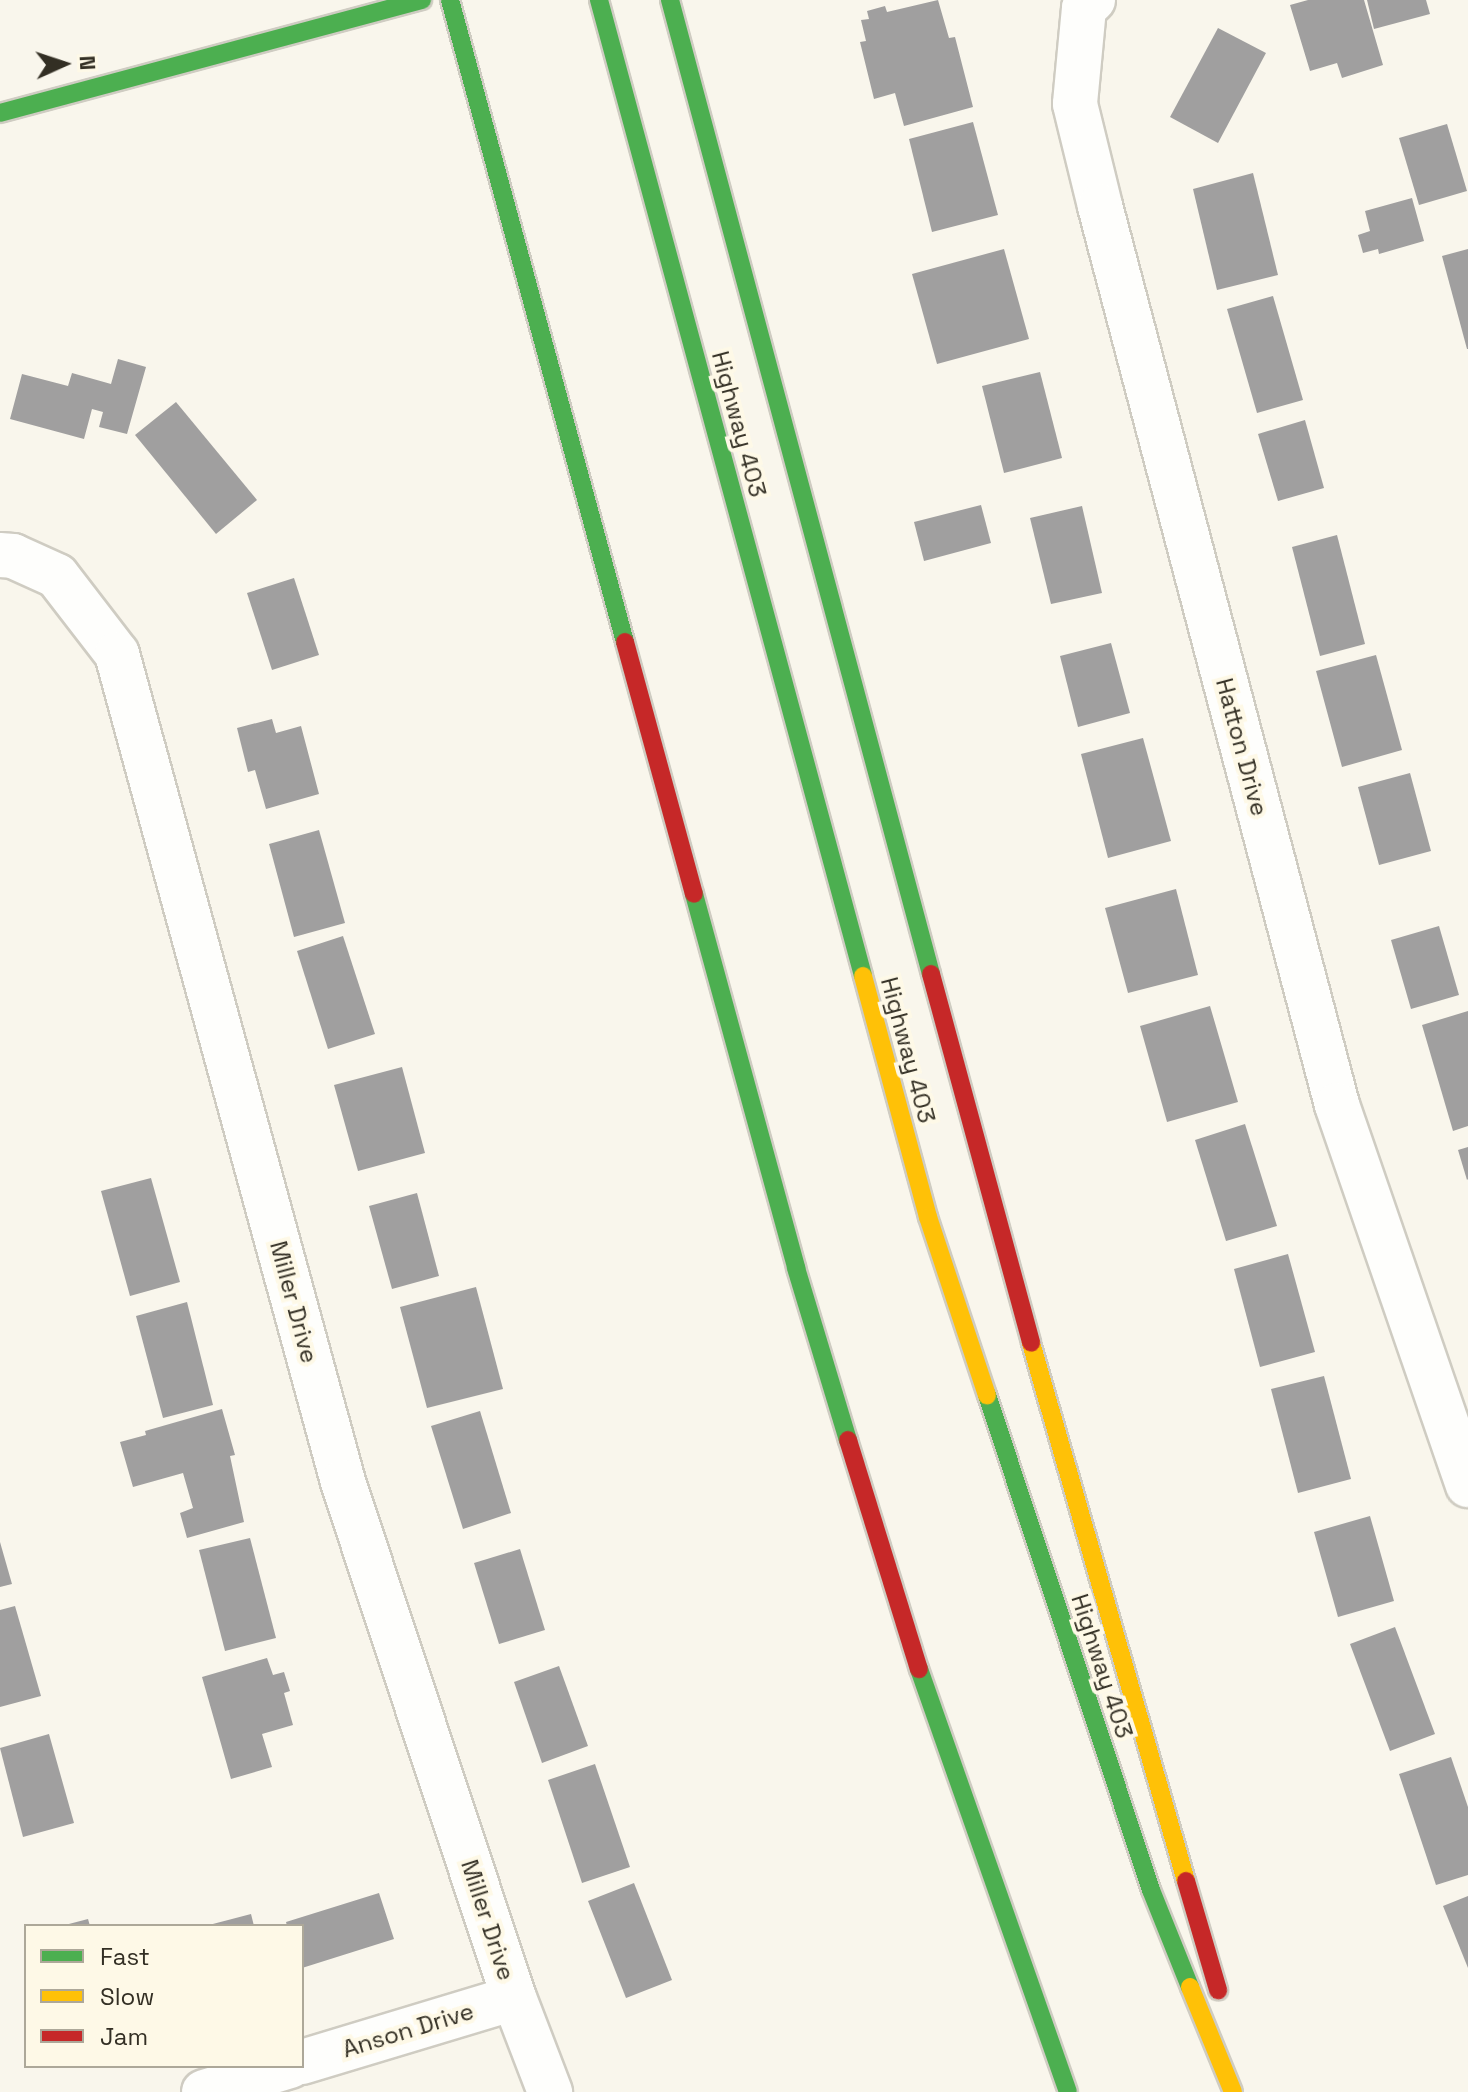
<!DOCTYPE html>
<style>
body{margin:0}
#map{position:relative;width:1468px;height:2092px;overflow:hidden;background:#f9f6ec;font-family:"Space Grotesk",sans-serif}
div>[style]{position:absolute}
.building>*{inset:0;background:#a09f9f}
.roads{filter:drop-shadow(2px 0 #cfccc2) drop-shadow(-2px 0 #cfccc2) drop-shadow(0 2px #cfccc2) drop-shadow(0 -2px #cfccc2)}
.street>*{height:44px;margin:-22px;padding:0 22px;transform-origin:22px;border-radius:22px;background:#fefefc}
.fast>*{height:18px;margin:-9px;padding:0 9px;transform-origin:9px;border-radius:9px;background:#4caf50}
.slow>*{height:18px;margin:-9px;padding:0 9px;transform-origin:9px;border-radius:9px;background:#ffc107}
.jam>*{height:18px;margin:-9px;padding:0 9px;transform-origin:9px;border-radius:9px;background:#c62828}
span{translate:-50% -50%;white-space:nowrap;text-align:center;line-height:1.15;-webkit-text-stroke:8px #fef9e7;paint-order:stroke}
.street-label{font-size:24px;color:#332f24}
.legend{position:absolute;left:24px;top:1924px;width:280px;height:144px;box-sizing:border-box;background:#fef9e7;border:2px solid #ada899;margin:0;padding:10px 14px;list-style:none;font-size:24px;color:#332f24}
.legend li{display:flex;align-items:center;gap:16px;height:40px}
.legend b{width:40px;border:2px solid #ada899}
.north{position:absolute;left:24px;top:24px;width:80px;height:80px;-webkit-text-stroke:6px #fef9e7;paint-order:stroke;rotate:87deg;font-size:22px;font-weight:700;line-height:32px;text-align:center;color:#332f24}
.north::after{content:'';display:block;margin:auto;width:28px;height:36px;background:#332f24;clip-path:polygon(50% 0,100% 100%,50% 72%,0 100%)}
</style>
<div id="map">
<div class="building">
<div style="clip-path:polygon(938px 0,949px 38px,955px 37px,973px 107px,904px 126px,895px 93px,874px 99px,860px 42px,866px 41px,861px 20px,869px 19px,867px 11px,885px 6px,887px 12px)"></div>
<div style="clip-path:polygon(1308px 0,1364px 0,1383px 65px,1342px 78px,1337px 63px,1310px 71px,1290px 5px)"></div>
<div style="clip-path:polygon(1367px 0,1426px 0,1430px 14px,1374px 29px)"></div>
<div style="clip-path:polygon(1218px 28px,1266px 53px,1218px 143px,1170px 117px)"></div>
<div style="clip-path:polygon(973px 122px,998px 215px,932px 232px,909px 139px)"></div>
<div style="clip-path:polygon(1447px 124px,1467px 191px,1419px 205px,1399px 138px)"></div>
<div style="clip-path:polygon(1253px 173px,1278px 275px,1217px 290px,1193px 189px)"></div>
<div style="clip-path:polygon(1412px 198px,1424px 241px,1379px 254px,1378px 249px,1363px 253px,1358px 235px,1370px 231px,1365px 211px)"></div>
<div style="clip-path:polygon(1004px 249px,1029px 339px,937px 364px,912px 274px)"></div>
<div style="clip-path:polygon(1468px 249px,1468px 349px,1467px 349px,1442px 256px)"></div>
<div style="clip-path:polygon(1273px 296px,1303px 400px,1257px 413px,1227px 309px)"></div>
<div style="clip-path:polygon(118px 359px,146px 367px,127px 434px,99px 427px,103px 412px,92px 409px,84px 439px,10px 419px,22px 374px,68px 386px,72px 373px,111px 384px)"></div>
<div style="clip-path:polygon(1040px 372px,1062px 458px,1004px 473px,982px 386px)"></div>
<div style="clip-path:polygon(176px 402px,257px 500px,216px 534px,135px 435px)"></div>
<div style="clip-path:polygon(1305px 420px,1324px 488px,1278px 501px,1258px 434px)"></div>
<div style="clip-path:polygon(981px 505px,991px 543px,924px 561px,914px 522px)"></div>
<div style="clip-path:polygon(1082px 506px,1102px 593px,1051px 604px,1030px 518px)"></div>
<div style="clip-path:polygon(1337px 535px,1365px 644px,1320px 656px,1292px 547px)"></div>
<div style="clip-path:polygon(294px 578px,319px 655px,272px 670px,247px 593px)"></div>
<div style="clip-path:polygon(1111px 643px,1130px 713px,1078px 727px,1060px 656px)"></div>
<div style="clip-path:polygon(1376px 655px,1402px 750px,1342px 767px,1316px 671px)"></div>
<div style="clip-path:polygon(272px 719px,276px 733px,301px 726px,319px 794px,266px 809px,255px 770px,248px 772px,237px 728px)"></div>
<div style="clip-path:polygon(1143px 738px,1171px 841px,1108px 858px,1081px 754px)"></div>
<div style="clip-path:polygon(1410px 773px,1431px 851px,1379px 865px,1358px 787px)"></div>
<div style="clip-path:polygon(319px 830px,345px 923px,294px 937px,269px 844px)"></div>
<div style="clip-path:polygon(1176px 889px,1198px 975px,1128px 993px,1105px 908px)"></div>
<div style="clip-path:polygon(1439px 926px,1459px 995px,1411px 1009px,1391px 940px)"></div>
<div style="clip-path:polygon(343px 936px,375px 1034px,328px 1049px,297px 951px)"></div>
<div style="clip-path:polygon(1210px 1006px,1238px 1102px,1167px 1122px,1140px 1026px)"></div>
<div style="clip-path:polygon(1468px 1011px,1468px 1126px,1453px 1131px,1422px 1025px)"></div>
<div style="clip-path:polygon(402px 1067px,425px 1153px,358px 1171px,334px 1085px)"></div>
<div style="clip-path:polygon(1245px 1124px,1277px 1226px,1226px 1241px,1195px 1140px)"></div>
<div style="clip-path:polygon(1468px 1147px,1468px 1179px,1467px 1180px,1458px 1150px)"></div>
<div style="clip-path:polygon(151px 1178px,180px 1282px,130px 1296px,101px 1191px)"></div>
<div style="clip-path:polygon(417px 1193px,439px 1276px,392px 1289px,369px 1206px)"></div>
<div style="clip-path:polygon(1288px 1254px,1315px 1352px,1260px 1367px,1234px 1269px)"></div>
<div style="clip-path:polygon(476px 1287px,503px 1389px,427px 1408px,400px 1307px)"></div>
<div style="clip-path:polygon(187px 1302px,213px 1405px,163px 1418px,136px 1316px)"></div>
<div style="clip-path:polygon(1324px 1376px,1351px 1479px,1298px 1493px,1271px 1389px)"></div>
<div style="clip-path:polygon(222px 1409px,235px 1455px,230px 1456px,244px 1522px,187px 1538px,180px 1513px,193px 1508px,183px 1473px,133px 1487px,120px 1442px,146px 1435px,145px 1431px)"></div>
<div style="clip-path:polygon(480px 1411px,511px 1513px,463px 1529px,431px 1426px)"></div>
<div style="clip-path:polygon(1370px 1516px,1394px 1601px,1338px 1617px,1314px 1532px)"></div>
<div style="clip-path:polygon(250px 1538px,276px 1638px,225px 1651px,199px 1550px)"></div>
<div style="clip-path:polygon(0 1542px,12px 1584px,0 1587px)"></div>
<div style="clip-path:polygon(520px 1549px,545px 1630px,499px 1644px,474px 1563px)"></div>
<div style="clip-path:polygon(15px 1606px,41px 1696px,0 1707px,0 1610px)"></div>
<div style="clip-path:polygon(1395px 1627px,1435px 1734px,1390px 1751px,1350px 1644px)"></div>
<div style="clip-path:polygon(267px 1658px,273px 1675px,284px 1672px,290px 1691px,284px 1693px,293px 1725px,262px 1734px,272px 1767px,231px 1779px,202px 1677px)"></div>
<div style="clip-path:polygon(559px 1666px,588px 1746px,542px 1763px,514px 1682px)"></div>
<div style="clip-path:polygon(49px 1734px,74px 1823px,23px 1837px,0 1748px)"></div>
<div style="clip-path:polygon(1451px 1757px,1468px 1807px,1468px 1875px,1436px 1885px,1399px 1774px)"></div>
<div style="clip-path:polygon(595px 1764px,630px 1867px,582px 1883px,548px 1780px)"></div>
<div style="clip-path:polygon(634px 1883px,672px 1980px,626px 1998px,588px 1901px)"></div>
<div style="clip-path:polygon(379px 1893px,394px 1939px,302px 1968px,302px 1926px,287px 1926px,286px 1922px)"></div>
<div style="clip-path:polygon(1468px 1896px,1468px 1968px,1443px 1906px)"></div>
<div style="clip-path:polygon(251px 1914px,254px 1926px,209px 1926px,209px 1925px)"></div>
<div style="clip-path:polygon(88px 1919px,90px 1926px,65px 1926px,65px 1925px)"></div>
</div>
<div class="roads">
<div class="street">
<div style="left:1093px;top:0;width:12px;rotate:138deg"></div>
<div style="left:1084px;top:8px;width:96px;rotate:95.4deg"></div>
<div style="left:1075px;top:104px;width:105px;rotate:76.2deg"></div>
<div style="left:1100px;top:206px;width:930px;rotate:75.23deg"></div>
<div style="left:1337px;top:1105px;width:402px;rotate:71deg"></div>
<div style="left:0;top:555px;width:13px;rotate:4deg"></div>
<div style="left:13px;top:556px;width:48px;rotate:24.4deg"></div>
<div style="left:57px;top:576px;width:98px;rotate:52.4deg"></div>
<div style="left:117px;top:654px;width:858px;rotate:74.73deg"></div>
<div style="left:343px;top:1482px;width:544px;rotate:71.67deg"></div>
<div style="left:514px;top:1998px;width:101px;rotate:69deg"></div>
<div style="left:302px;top:2062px;width:221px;rotate:-16.8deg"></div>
<div style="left:204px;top:2092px;width:90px;rotate:-16.8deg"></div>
</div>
<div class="fast">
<div style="left:450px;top:0;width:665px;rotate:74.75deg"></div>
<div style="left:599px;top:0;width:1011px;rotate:74.86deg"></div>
<div style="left:670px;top:0;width:1008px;rotate:75deg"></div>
<div style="left:0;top:113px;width:437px;rotate:-15deg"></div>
<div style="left:694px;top:894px;width:388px;rotate:74.7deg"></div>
<div style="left:796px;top:1268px;width:180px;rotate:73.2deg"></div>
<div style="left:987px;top:1395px;width:521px;rotate:71.67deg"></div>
<div style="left:1151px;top:1890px;width:105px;rotate:68.1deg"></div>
<div style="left:919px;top:1669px;width:448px;rotate:70.6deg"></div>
</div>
<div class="slow">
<div style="left:863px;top:976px;width:250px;rotate:74.9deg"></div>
<div style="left:928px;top:1217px;width:188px;rotate:71.7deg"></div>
<div style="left:1031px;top:1343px;width:560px;rotate:73.93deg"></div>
<div style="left:1190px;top:1987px;width:113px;rotate:67.7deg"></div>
</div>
<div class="jam">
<div style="left:625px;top:642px;width:261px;rotate:74.7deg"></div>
<div style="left:931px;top:974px;width:382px;rotate:74.8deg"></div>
<div style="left:848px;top:1440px;width:240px;rotate:72.8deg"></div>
<div style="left:1186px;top:1881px;width:114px;rotate:73.6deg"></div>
</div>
</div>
<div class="street-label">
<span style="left:739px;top:424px;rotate:75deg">Highway 403</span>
<span style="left:1242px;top:747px;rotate:75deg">Hatton Drive</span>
<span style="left:908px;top:1050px;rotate:75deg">Highway 403</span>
<span style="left:294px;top:1302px;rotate:75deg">Miller Drive</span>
<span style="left:1102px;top:1666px;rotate:72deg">Highway 403</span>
<span style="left:488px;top:1920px;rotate:72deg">Miller Drive</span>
<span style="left:408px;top:2030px;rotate:-17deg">Anson Drive</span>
</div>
<ul class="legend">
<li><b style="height:10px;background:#4caf50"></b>Fast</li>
<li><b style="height:10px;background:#ffc107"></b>Slow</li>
<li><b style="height:10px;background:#c62828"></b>Jam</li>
</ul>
<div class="north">N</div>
</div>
